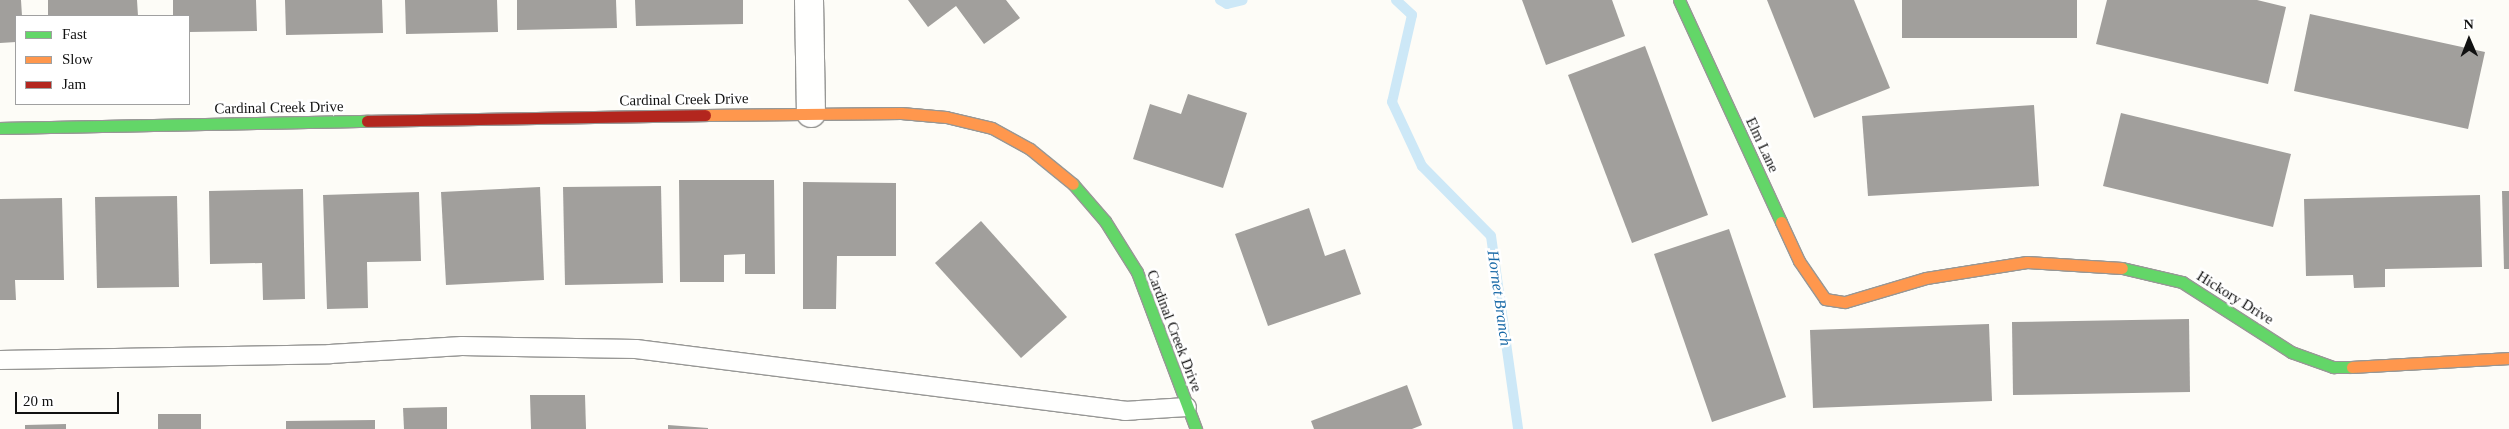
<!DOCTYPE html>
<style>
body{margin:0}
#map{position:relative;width:2509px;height:429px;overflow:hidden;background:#fdfcf7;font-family:Georgia,serif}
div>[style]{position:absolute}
.stream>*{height:10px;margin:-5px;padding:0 5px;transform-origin:5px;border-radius:5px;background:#cde8f7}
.building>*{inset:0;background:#a19f9c}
.roads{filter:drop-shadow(1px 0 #979795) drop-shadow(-1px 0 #979795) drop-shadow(0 1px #979795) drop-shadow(0 -1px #979795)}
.lane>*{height:18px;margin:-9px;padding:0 9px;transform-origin:9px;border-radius:9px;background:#fffffe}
.street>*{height:28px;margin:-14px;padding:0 14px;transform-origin:14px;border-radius:14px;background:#fffffe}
.fast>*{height:11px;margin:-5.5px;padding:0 5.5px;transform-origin:5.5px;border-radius:5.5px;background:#63d668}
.slow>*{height:11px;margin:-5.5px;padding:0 5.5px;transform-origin:5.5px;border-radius:5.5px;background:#ff974d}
.jam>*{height:11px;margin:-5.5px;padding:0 5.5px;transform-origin:5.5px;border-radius:5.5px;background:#b3261e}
span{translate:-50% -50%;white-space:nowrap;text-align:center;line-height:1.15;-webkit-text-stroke:5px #fff;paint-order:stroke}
.street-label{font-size:15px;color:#111}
.water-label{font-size:16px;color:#1768a6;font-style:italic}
.legend{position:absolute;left:15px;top:15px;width:175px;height:90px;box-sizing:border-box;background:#fff;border:1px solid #a0a0a0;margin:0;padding:6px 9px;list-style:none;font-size:15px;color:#111}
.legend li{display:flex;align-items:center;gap:10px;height:25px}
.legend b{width:25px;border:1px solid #a0a0a0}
.north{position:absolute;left:2444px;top:15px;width:50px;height:50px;-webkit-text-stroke:4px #fff;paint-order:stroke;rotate:359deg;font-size:14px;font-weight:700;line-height:20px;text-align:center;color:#111}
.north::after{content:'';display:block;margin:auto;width:18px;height:22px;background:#111;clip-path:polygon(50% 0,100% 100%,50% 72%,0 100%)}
.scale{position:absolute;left:15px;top:392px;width:104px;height:22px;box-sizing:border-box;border:2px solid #111;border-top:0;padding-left:6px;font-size:15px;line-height:18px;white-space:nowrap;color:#111;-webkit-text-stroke:4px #fff;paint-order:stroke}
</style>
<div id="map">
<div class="stream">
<div style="left:1220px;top:0;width:8px;rotate:30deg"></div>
<div style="left:1227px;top:4px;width:16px;rotate:-14deg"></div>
<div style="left:1396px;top:0;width:22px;rotate:43deg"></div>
<div style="left:1412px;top:15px;width:89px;rotate:102.9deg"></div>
<div style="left:1392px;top:102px;width:71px;rotate:64.9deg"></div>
<div style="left:1422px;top:166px;width:98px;rotate:45.4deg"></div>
<div style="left:1491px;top:236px;width:195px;rotate:82deg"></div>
</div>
<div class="building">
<div style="clip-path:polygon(0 0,21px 0,22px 16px,16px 16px,16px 42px,0 43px)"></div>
<div style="clip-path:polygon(48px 0,137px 0,138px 16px,48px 16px)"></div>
<div style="clip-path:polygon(173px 0,256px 0,257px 31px,189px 32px,189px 16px,173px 16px)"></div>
<div style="clip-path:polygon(285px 0,382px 0,383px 33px,286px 35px)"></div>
<div style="clip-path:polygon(405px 0,497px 0,498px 32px,406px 34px)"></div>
<div style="clip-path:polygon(517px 0,616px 0,617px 28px,517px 30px)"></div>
<div style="clip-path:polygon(635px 0,743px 0,743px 24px,636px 26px)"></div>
<div style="clip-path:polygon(908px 0,1006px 0,1020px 18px,984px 44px,956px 6px,928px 27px)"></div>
<div style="clip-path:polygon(1522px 0,1612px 0,1625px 36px,1546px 65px)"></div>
<div style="clip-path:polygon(1767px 0,1854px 0,1890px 88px,1814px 118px)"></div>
<div style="clip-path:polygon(1902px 0,2077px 0,2077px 38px,1902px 38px)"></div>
<div style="clip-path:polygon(2107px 0,2257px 0,2286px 7px,2268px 84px,2096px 44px)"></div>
<div style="clip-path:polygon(2310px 14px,2485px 52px,2468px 129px,2294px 91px)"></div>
<div style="clip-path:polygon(1645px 46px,1708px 215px,1632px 243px,1568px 75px)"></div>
<div style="clip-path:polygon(1188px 94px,1247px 113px,1223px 188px,1133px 159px,1150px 104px,1181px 114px)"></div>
<div style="clip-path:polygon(2034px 105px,2039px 186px,1868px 196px,1862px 116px)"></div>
<div style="clip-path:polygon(2121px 113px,2291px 154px,2273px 227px,2103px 186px)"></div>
<div style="clip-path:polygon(679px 180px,774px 180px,775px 274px,745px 274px,745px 254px,724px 255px,724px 282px,680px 282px)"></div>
<div style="clip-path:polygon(803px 182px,896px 183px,896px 256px,837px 256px,836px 309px,803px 309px)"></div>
<div style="clip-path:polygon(661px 186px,663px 283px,565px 285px,563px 187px)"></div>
<div style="clip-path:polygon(540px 187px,544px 280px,446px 285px,441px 192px)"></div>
<div style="clip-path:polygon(303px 189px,305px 299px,263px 300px,262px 263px,210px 264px,209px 191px)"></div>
<div style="clip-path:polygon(2502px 191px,2509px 191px,2509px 269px,2504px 269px)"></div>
<div style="clip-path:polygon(419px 192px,421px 261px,367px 262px,368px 308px,327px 309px,323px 195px)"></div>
<div style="clip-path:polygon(2480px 195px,2482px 267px,2385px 269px,2385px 287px,2354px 288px,2353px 275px,2306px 276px,2304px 199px)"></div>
<div style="clip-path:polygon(177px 196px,179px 287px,97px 288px,95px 197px)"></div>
<div style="clip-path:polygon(62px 198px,64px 280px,15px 280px,16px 300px,0 300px,0 199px)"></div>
<div style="clip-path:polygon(1309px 208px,1325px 256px,1345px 249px,1361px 294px,1268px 326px,1235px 234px)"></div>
<div style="clip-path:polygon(981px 221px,1067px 317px,1021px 358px,935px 263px)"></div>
<div style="clip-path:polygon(1729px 229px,1786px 397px,1712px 422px,1654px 254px)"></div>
<div style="clip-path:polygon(2189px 319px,2190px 392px,2013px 395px,2012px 322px)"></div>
<div style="clip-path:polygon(1989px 324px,1992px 401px,1813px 408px,1810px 330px)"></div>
<div style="clip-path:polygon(1407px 385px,1422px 425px,1412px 429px,1314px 429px,1311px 421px)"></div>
<div style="clip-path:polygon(530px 395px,585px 395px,586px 429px,531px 429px)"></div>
<div style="clip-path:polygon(447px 407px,447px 429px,404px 429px,403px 408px)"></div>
<div style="clip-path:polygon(158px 414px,201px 414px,201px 429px,158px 429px)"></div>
<div style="clip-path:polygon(375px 420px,375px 429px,286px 429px,286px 421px)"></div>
<div style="clip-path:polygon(66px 424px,66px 429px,25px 429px,25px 425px)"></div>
<div style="clip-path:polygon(668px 425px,708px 428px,708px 429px,668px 429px)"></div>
</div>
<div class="roads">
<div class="lane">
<div style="left:0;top:360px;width:330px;rotate:-1deg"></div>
<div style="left:330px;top:354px;width:132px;rotate:-3.5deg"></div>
<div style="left:462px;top:346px;width:174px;rotate:1deg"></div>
<div style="left:636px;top:349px;width:493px;rotate:7.2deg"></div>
<div style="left:1125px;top:411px;width:62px;rotate:-3.7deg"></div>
</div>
<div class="street">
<div style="left:809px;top:0;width:113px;rotate:89deg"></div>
</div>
<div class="fast">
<div style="left:1679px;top:0;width:244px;rotate:65.3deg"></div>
<div style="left:0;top:128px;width:367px;rotate:-1.1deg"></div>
<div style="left:1073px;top:184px;width:49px;rotate:49.1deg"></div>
<div style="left:1105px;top:221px;width:60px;rotate:57.9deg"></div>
<div style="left:1137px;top:272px;width:168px;rotate:69.4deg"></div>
<div style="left:2122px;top:268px;width:62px;rotate:13.1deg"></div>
<div style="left:2182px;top:282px;width:130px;rotate:32.7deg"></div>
<div style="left:2291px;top:352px;width:45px;rotate:19.7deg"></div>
<div style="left:2333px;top:367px;width:19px"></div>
</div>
<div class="slow">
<div style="left:705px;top:115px;width:196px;rotate:-0.6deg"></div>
<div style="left:901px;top:113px;width:45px;rotate:5.1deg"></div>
<div style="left:946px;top:117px;width:47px;rotate:13.4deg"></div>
<div style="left:992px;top:128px;width:43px;rotate:28.9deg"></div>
<div style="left:1030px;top:149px;width:55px;rotate:39.1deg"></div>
<div style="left:1781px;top:222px;width:43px;rotate:65.2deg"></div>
<div style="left:1799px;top:261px;width:46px;rotate:55.6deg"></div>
<div style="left:1825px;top:299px;width:20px;rotate:9deg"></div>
<div style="left:1845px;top:302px;width:84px;rotate:-16.5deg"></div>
<div style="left:1926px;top:278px;width:102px;rotate:-9deg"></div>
<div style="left:2027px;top:262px;width:95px;rotate:3.6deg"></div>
<div style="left:2352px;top:367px;width:157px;rotate:-3.3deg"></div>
</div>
<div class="jam">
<div style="left:367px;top:121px;width:338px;rotate:-1deg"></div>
</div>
</div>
<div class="street-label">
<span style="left:684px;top:100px;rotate:-1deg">Cardinal Creek Drive</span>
<span style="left:279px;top:108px;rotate:-1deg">Cardinal Creek Drive</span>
<span style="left:1762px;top:145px;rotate:65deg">Elm Lane</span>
<span style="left:2235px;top:298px;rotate:32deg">Hickory Drive</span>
<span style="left:1174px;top:331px;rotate:69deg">Cardinal Creek Drive</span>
</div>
<div class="water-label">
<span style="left:1499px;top:298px;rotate:82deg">Hornet Branch</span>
</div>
<ul class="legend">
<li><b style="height:6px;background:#63d668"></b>Fast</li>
<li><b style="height:6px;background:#ff974d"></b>Slow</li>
<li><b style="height:6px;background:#b3261e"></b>Jam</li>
</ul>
<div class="north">N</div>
<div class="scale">20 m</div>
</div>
